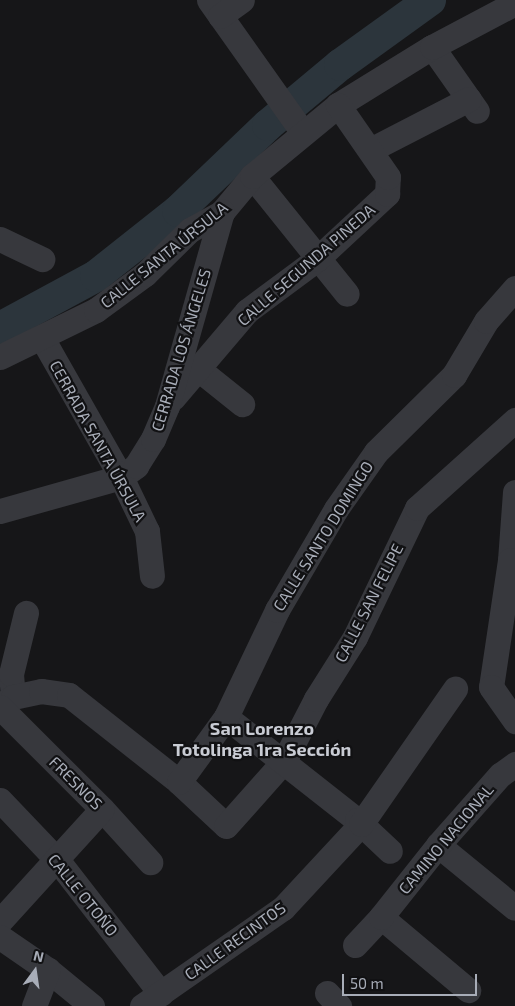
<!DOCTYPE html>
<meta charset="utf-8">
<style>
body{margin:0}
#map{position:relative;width:515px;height:1006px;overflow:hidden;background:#161618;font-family:"Exo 2",sans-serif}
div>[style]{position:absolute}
.river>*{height:32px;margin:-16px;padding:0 16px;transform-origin:16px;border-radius:16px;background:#2c353c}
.minor>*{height:25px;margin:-12.5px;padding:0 12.5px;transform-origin:12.5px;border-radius:12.5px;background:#37383d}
span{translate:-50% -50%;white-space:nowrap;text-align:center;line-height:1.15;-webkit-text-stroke:4.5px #111113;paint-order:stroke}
.street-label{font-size:16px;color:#a8adb8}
.neighbourhood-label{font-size:18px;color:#c9ccd4;font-weight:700}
.north{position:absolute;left:10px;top:946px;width:50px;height:50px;-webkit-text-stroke:4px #111113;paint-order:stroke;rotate:14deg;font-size:14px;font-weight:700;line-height:20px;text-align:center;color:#a8adb8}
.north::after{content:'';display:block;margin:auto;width:18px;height:22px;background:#a8adb8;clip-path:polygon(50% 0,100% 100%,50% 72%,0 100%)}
.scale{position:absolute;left:342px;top:974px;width:135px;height:22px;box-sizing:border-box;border:2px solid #a8adb8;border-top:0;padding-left:6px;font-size:15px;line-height:18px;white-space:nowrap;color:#a8adb8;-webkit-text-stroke:4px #111113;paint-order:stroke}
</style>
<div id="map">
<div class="river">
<div style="left:0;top:328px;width:109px;rotate:-28.4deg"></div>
<div style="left:96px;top:276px;width:105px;rotate:-38.4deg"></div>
<div style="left:178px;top:211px;width:124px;rotate:-43.7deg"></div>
<div style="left:268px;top:125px;width:94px;rotate:-39.8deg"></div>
<div style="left:340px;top:65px;width:111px;rotate:-35.8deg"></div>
</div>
<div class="minor">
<div style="left:209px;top:0;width:163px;rotate:54.7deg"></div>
<div style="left:220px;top:16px;width:27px;rotate:-36deg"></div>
<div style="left:432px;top:47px;width:78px;rotate:54.9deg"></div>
<div style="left:370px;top:150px;width:111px;rotate:-27.3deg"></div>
<div style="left:252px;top:176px;width:151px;rotate:51.2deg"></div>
<div style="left:0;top:239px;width:47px;rotate:25.5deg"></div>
<div style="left:42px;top:338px;width:160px;rotate:60.4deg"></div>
<div style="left:121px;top:477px;width:60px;rotate:64.3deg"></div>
<div style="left:147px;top:531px;width:45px;rotate:83.7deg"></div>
<div style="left:0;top:357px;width:107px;rotate:-26.1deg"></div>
<div style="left:96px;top:310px;width:61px;rotate:-36.3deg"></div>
<div style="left:145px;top:274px;width:63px;rotate:-44.4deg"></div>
<div style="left:190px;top:230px;width:37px;rotate:-29deg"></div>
<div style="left:222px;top:212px;width:47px;rotate:-50.2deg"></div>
<div style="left:252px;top:176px;width:112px;rotate:-39.5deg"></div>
<div style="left:338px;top:105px;width:110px;rotate:-31.7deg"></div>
<div style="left:432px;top:47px;width:94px;rotate:-27.9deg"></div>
<div style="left:197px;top:368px;width:58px;rotate:38.7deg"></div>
<div style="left:173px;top:398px;width:114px;rotate:-49.6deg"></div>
<div style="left:247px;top:311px;width:87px;rotate:-36.6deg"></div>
<div style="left:317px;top:259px;width:96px;rotate:-42.9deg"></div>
<div style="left:387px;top:194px;width:17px;rotate:-87deg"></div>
<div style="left:388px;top:177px;width:88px;rotate:-124.8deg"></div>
<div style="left:515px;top:492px;width:68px;rotate:94.2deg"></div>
<div style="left:510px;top:560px;width:128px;rotate:98.5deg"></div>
<div style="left:491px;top:687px;width:42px;rotate:54.8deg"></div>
<div style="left:0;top:511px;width:126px;rotate:-15.7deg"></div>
<div style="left:121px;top:477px;width:19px;rotate:-36deg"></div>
<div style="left:136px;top:466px;width:32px;rotate:-58deg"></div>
<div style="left:153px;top:439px;width:36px;rotate:-67deg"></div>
<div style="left:167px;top:406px;width:202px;rotate:-74.2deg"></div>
<div style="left:13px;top:697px;width:23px;rotate:-95deg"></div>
<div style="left:11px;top:674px;width:63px;rotate:-76.2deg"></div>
<div style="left:0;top:706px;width:16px;rotate:-35deg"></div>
<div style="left:13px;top:697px;width:29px;rotate:-12deg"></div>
<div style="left:41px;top:691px;width:28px;rotate:8deg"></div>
<div style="left:69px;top:695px;width:140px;rotate:38.3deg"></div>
<div style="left:179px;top:782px;width:64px;rotate:43.1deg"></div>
<div style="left:226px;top:826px;width:87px;rotate:-48.3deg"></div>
<div style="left:284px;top:761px;width:70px;rotate:-62.7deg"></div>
<div style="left:316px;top:699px;width:73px;rotate:-57.8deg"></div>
<div style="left:355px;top:637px;width:143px;rotate:-64.3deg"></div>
<div style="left:417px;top:508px;width:132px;rotate:-41.9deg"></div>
<div style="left:0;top:707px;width:144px;rotate:45deg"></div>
<div style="left:102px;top:809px;width:72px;rotate:47.8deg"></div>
<div style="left:226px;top:717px;width:167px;rotate:38.2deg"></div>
<div style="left:357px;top:820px;width:45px;rotate:43.2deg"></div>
<div style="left:179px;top:782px;width:80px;rotate:-54.1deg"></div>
<div style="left:226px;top:717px;width:119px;rotate:-64.5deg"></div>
<div style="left:277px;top:610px;width:117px;rotate:-59.7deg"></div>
<div style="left:336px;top:509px;width:70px;rotate:-54.9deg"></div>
<div style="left:376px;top:452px;width:110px;rotate:-44.6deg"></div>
<div style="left:454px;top:375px;width:63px;rotate:-59.3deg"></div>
<div style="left:486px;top:321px;width:44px;rotate:-48.7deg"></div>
<div style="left:0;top:800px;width:84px;rotate:46.4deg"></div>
<div style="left:58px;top:861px;width:168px;rotate:52.2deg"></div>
<div style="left:438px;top:845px;width:99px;rotate:39.3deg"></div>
<div style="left:381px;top:917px;width:114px;rotate:40deg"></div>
<div style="left:0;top:921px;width:151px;rotate:-47.7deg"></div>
<div style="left:0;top:937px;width:58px;rotate:34.5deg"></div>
<div style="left:48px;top:970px;width:57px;rotate:39.3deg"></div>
<div style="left:355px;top:945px;width:38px;rotate:-47deg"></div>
<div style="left:381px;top:917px;width:92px;rotate:-51.6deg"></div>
<div style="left:438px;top:845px;width:94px;rotate:-48.5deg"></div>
<div style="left:500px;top:775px;width:19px;rotate:-36deg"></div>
<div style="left:327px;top:993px;width:18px;rotate:47deg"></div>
<div style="left:34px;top:1006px;width:39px;rotate:-69deg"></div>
<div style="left:142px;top:1006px;width:172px;rotate:-34.8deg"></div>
<div style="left:283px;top:908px;width:115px;rotate:-47.1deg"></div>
<div style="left:361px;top:824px;width:165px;rotate:-55.2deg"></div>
</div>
<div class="street-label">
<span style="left:164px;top:255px;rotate:-39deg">CALLE SANTA ÚRSULA</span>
<span style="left:306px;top:265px;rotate:-41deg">CALLE SEGUNDA PINEDA</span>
<span style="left:181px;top:350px;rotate:-73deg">CERRADA LOS ÁNGELES</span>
<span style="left:98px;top:441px;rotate:61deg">CERRADA SANTA ÚRSULA</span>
<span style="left:323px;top:536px;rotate:-58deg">CALLE SANTO DOMINGO</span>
<span style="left:369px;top:603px;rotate:-63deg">CALLE SAN FELIPE</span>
<span style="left:76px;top:783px;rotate:45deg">FRESNOS</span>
<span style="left:446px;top:839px;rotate:-50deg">CAMINO NACIONAL</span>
<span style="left:83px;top:895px;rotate:51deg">CALLE OTOÑO</span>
<span style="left:235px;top:941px;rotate:-36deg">CALLE RECINTOS</span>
</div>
<div class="neighbourhood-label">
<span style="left:262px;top:739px">San Lorenzo<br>Totolinga 1ra Sección</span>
</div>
<div class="north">N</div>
<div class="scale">50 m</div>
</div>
